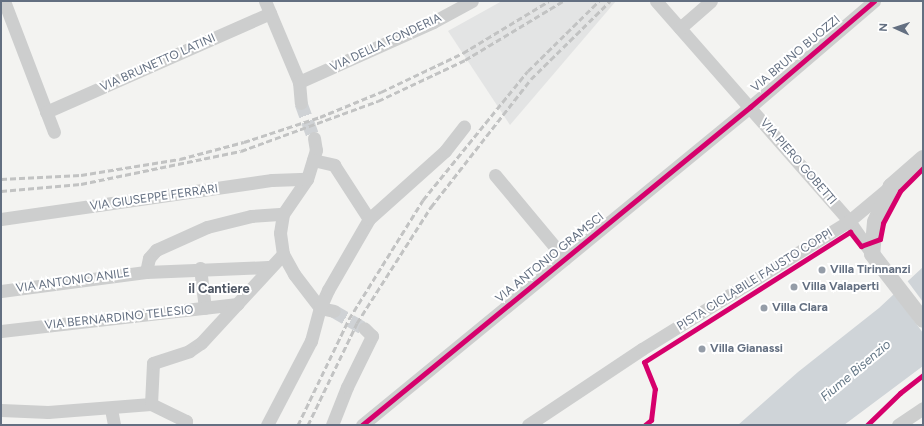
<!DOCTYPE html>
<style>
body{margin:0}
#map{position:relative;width:924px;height:426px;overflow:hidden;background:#f3f3f1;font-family:Figtree,sans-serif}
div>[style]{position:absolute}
.built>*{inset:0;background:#e3e4e4}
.water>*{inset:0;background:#cfd4d8}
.pier>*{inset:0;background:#f3f3f1}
.minor-tunnel>*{height:13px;margin-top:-6.5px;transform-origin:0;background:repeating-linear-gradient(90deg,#cfd2d5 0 13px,transparent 0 19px)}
.minor>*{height:13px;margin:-6.5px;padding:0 6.5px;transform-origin:6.5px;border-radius:6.5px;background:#cdcece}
.tertiary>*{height:16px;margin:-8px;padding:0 8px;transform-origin:8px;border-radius:8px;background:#cdcece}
.rail>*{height:3px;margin-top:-1.5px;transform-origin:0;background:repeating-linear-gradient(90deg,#c2c3c3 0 6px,transparent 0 9px)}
.cycleway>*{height:5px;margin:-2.5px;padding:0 2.5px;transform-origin:2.5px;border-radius:2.5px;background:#d6006c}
.dots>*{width:11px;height:11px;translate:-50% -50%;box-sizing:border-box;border:2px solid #fff;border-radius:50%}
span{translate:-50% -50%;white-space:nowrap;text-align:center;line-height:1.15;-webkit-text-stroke:4px #fff;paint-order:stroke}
.street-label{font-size:12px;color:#636f81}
.poi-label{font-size:12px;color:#636f81;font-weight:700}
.left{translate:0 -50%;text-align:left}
.neighbourhood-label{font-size:13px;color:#515966;font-weight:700}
.water-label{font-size:13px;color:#637685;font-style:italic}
.frame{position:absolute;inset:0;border:2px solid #636f81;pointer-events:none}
.north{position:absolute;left:876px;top:8px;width:40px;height:40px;-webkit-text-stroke:3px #fff;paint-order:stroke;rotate:273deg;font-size:11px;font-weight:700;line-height:16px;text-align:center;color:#636f81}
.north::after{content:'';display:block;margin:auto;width:14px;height:18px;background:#636f81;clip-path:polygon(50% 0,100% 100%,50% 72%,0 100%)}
</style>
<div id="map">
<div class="built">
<div style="clip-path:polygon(502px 1px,616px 1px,510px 125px,448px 31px)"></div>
</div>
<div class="water">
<div style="clip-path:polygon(923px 267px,923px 366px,844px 425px,738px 425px,798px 372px,879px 308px)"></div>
</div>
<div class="pier">
<div style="clip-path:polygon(906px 279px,923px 302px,923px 333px,893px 292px)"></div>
</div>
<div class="minor-tunnel">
<div style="left:301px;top:103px;width:37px;rotate:70deg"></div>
<div style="left:334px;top:311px;width:34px;rotate:30deg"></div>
</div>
<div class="minor">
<div style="left:4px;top:1px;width:140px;rotate:69.1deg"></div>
<div style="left:265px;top:1px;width:88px;rotate:67.2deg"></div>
<div style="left:299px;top:82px;width:21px;rotate:85deg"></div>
<div style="left:656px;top:1px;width:293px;rotate:48.7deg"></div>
<div style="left:849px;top:221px;width:40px;rotate:55.1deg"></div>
<div style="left:680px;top:28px;width:41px;rotate:-41.1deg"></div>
<div style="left:299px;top:82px;width:147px;rotate:-24.1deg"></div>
<div style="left:433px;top:22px;width:44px;rotate:-28.3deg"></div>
<div style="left:46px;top:112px;width:245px;rotate:-23.8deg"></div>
<div style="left:314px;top:138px;width:12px;rotate:81deg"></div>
<div style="left:316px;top:150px;width:30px;rotate:107deg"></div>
<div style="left:307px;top:179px;width:42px;rotate:124.4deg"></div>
<div style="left:283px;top:214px;width:19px;rotate:99deg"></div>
<div style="left:280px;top:233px;width:21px;rotate:82deg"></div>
<div style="left:283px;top:254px;width:23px;rotate:61deg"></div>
<div style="left:294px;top:274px;width:43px;rotate:52.6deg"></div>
<div style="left:313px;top:160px;width:22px;rotate:13deg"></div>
<div style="left:334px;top:165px;width:64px;rotate:57.1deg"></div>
<div style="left:495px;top:175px;width:109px;rotate:50.2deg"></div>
<div style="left:1px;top:219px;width:274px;rotate:-8.2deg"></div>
<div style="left:272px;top:180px;width:35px;rotate:-2deg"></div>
<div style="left:200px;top:268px;width:40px;rotate:82.9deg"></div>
<div style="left:146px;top:272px;width:14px;rotate:-78deg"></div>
<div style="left:149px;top:258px;width:11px;rotate:-49deg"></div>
<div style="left:156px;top:250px;width:56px;rotate:-24.3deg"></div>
<div style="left:207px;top:227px;width:45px;rotate:-14deg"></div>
<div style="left:251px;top:216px;width:32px;rotate:-4deg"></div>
<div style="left:1px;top:291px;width:146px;rotate:-7.5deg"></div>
<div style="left:146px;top:272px;width:122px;rotate:-2.3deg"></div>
<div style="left:320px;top:308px;width:14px;rotate:12deg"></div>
<div style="left:1px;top:331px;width:238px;rotate:-6.5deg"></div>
<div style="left:151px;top:404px;width:39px;rotate:26deg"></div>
<div style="left:186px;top:421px;width:4px;rotate:117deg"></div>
<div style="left:111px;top:409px;width:16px;rotate:79deg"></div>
<div style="left:1px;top:410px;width:47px;rotate:2.4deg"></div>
<div style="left:48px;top:412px;width:103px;rotate:-4.4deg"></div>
<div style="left:151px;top:404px;width:41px;rotate:-87.2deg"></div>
<div style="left:153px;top:363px;width:38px;rotate:-18deg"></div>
<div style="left:189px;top:351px;width:14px;rotate:-34deg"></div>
<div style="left:201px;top:343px;width:121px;rotate:-47.3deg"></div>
<div style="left:267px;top:425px;width:95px;rotate:-62.4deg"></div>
<div style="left:311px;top:341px;width:34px;rotate:-75deg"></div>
<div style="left:320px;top:308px;width:20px;rotate:-66deg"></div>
<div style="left:328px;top:290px;width:82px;rotate:-60deg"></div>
<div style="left:369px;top:219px;width:102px;rotate:-41.8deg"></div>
<div style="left:445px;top:151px;width:31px;rotate:-52deg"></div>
<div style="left:332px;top:425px;width:41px;rotate:-68.5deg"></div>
<div style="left:347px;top:387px;width:57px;rotate:-63.9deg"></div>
<div style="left:372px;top:336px;width:11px;rotate:-135deg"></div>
<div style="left:362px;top:425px;width:502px;rotate:-39.34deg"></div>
<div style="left:750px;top:107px;width:163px;rotate:-40.5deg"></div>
<div style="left:528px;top:425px;width:137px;rotate:-33.7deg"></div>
<div style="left:642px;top:349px;width:243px;rotate:-31.7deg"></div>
<div style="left:849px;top:221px;width:55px;rotate:-39.8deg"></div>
<div style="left:898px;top:425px;width:30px;rotate:-34deg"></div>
</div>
<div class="tertiary">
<div style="left:923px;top:158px;width:43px;rotate:138.8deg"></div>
<div style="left:891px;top:186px;width:39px;rotate:114deg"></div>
<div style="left:875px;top:222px;width:32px;rotate:95deg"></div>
<div style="left:872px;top:254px;width:83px;rotate:52.3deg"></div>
</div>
<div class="rail">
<div style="left:1px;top:179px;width:80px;rotate:-2.9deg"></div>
<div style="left:81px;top:175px;width:100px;rotate:-9.2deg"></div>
<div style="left:180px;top:159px;width:66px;rotate:-14.9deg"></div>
<div style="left:244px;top:142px;width:80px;rotate:-18.2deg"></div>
<div style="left:320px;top:117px;width:66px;rotate:-22.3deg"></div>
<div style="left:381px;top:92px;width:91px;rotate:-25.4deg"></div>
<div style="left:463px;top:53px;width:100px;rotate:-31.2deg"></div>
<div style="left:1px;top:191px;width:80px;rotate:-5deg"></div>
<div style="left:81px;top:184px;width:163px;rotate:-11.7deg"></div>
<div style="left:241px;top:151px;width:146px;rotate:-20.1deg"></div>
<div style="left:378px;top:101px;width:96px;rotate:-25.2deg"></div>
<div style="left:465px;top:60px;width:114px;rotate:-31deg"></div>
<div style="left:298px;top:425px;width:118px;rotate:-64.3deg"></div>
<div style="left:349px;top:319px;width:140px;rotate:-58.1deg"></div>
<div style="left:423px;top:200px;width:166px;rotate:-50.9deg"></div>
<div style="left:528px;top:71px;width:100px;rotate:-44.6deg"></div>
<div style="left:308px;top:425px;width:113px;rotate:-64.3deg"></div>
<div style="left:357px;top:323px;width:138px;rotate:-57.5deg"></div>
<div style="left:431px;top:207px;width:162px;rotate:-52deg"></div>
<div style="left:531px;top:79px;width:111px;rotate:-44.6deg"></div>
</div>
<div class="cycleway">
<div style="left:362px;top:425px;width:502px;rotate:-39.34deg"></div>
<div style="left:750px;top:107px;width:163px;rotate:-40.5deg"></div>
<div style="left:645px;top:425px;width:8px;rotate:-40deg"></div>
<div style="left:651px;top:420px;width:31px;rotate:-83deg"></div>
<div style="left:655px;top:389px;width:29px;rotate:-112deg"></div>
<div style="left:644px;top:362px;width:244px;rotate:-32.3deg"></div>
<div style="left:850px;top:232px;width:18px;rotate:52deg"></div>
<div style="left:861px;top:246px;width:20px;rotate:-20deg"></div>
<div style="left:880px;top:239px;width:16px;rotate:-79deg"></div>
<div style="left:883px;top:223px;width:36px;rotate:-62deg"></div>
<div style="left:900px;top:191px;width:33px;rotate:-45deg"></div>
<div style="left:867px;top:425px;width:46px;rotate:-44.1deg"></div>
<div style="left:900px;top:393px;width:29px;rotate:-38deg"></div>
</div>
<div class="dots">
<div style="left:822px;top:270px;background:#959da8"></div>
<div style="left:794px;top:287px;background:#959da8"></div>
<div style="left:764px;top:308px;background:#959da8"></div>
<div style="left:702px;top:349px;background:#959da8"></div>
</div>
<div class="street-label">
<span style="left:386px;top:43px;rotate:-25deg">VIA DELLA FONDERIA</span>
<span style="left:796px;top:54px;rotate:-40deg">VIA BRUNO BUOZZI</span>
<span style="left:158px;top:63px;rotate:-24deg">VIA BRUNETTO LATINI</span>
<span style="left:798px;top:162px;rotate:49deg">VIA PIERO GOBETTI</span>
<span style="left:154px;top:198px;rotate:-8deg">VIA GIUSEPPE FERRARI</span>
<span style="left:550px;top:258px;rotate:-39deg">VIA ANTONIO GRAMSCI</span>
<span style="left:755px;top:280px;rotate:-32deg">PISTA CICLABILE FAUSTO COPPI</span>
<span style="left:73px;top:281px;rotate:-8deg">VIA ANTONIO ANILE</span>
<span style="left:119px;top:318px;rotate:-6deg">VIA BERNARDINO TELESIO</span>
</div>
<div class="poi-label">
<span class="left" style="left:830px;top:270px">Villa Tirinnanzi</span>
<span class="left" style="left:802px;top:287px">Villa Valaperti</span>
<span class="left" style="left:772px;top:308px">Villa Clara</span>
<span class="left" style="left:710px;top:349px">Villa Gianassi</span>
</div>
<div class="neighbourhood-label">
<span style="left:219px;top:289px">il Cantiere</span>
</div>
<div class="water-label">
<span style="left:856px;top:371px;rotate:-40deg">Fiume Bisenzio</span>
</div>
<div class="frame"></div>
<div class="north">N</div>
</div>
